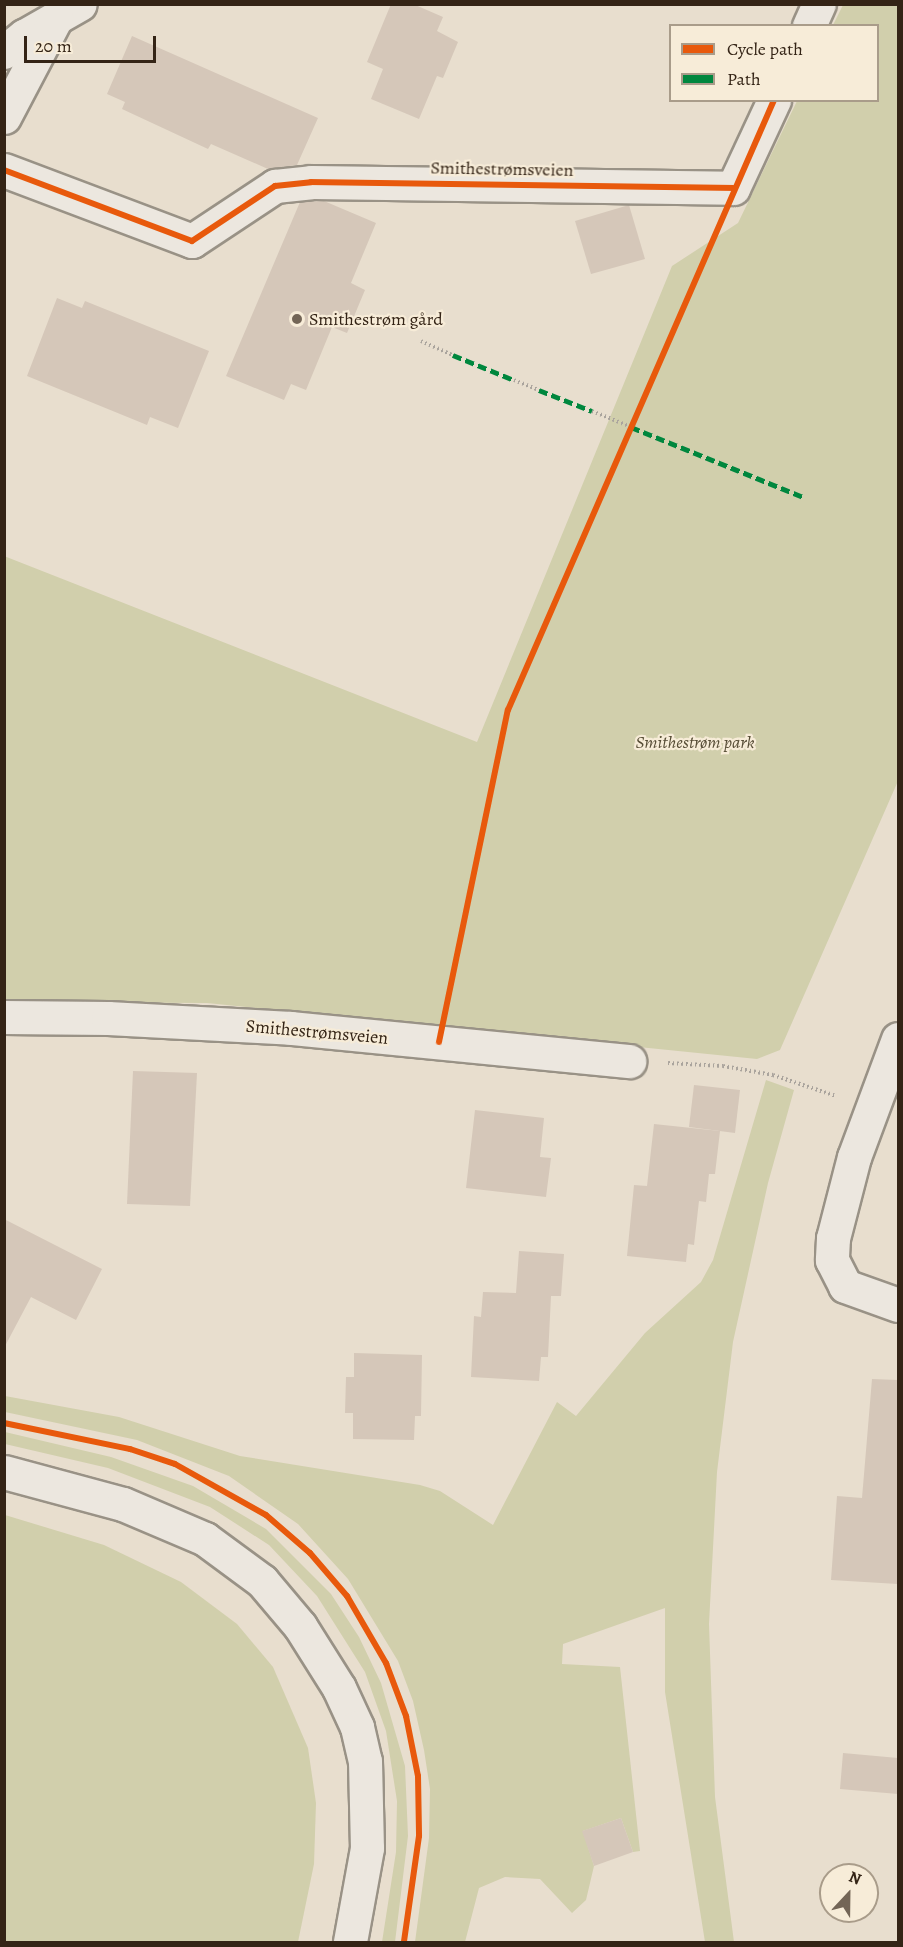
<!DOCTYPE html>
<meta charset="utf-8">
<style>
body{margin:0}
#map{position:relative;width:903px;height:1947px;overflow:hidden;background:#e8dece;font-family:Alegreya,serif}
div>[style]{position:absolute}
.green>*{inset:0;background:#d1cfac}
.building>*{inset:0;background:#d5c7b9}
.path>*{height:4px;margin-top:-2px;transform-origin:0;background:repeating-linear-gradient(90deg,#aaa49d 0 1.5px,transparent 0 4.5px)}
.roads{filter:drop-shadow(2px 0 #999286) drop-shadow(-2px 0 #999286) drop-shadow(0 2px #999286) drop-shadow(0 -2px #999286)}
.street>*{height:33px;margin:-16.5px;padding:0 16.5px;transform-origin:16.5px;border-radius:16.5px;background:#ece7df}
.quiet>*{height:4.5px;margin-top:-2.25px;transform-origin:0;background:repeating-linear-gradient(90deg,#00873e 0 9px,transparent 0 13.5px)}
.cycleway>*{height:6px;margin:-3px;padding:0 3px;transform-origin:3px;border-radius:3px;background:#e8590c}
.dots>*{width:16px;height:16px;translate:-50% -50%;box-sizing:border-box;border:3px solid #f7ecd8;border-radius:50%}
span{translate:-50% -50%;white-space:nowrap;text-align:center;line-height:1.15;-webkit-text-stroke:4.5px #f7ecd8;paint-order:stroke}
.street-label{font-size:18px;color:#342416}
.poi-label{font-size:18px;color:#342416}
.left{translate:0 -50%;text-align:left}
.park-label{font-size:18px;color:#564c35;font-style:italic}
.frame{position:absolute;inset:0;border:6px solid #342416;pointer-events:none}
.legend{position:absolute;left:669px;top:24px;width:210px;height:78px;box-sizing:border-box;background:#f7ecd8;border:2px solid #a99c8a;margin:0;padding:8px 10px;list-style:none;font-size:18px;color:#342416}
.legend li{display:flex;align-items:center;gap:12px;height:30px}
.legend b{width:30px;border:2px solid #a99c8a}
.north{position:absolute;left:819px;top:1863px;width:60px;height:60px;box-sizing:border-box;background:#f7ecd8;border:2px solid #a99c8a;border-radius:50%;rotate:22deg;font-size:16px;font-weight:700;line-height:24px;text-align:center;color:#342416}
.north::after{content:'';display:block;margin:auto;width:21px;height:27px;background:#736556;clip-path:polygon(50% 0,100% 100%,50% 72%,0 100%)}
.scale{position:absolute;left:24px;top:36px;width:132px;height:27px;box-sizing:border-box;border:3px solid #342416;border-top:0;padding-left:8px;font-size:18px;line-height:21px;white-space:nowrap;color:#342416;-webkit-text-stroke:4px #f7ecd8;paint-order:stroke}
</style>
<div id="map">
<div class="green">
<div style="clip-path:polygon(843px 5px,898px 5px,898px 781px,780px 1050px,757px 1059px,207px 1003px,5px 1002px,4px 556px,477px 742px,672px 266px,738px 223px,797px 101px,878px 100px,878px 26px,833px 25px)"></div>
<div style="clip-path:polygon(766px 1080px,794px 1090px,768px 1183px,733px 1342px,717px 1472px,709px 1624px,715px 1797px,734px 1942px,705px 1942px,665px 1692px,665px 1608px,563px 1644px,562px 1664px,620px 1667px,640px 1851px,633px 1852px,621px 1818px,583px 1831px,594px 1866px,586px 1900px,572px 1913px,540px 1879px,505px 1877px,479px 1888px,465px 1942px,415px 1942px,429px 1838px,430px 1789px,424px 1750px,413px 1701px,398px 1661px,348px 1579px,298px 1524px,229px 1476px,137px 1440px,5px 1412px,5px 1396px,119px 1417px,240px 1456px,420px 1485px,440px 1491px,493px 1525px,557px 1402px,576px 1416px,645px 1333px,701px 1282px,713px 1260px)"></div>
<div style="clip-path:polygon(5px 1432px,111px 1457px,193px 1486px,266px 1529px,331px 1594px,359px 1637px,381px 1683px,405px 1766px,408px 1836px,395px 1942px,382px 1942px,396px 1852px,397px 1801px,386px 1731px,365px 1672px,317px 1596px,269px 1545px,210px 1507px,108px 1468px,5px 1444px)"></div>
<div style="clip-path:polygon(5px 1515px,104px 1545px,181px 1582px,237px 1624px,273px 1667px,308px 1748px,316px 1803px,314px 1864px,298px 1942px,5px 1942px)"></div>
</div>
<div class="building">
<div style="clip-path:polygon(391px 4px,413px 4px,443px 17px,437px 31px,458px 42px,443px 78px,437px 76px,419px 119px,371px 99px,383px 69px,367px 62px)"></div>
<div style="clip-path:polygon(132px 36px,318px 118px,297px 165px,268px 169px,211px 144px,208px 149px,122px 109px,125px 102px,107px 94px)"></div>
<div style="clip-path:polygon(324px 201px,376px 223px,351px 283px,365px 290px,347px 333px,332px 327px,306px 390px,291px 384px,284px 400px,226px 376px,300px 202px)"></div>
<div style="clip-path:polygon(629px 205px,645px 259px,591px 274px,575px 221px)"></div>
<div style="clip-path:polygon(57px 298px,82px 308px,85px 301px,209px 351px,178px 428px,150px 417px,147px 425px,27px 376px)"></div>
<div style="clip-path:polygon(133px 1071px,197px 1073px,190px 1206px,127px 1204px)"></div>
<div style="clip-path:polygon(694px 1085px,740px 1090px,735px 1133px,689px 1127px)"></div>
<div style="clip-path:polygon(475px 1110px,544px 1118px,540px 1157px,551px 1158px,546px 1197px,466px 1188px)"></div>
<div style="clip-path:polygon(654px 1124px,720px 1131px,715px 1174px,709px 1174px,706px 1202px,699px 1201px,694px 1245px,688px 1244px,686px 1262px,627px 1256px,634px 1185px,647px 1186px)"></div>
<div style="clip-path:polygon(4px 1219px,102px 1269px,76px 1320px,31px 1297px,4px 1348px)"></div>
<div style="clip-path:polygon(519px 1251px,564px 1254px,561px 1296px,551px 1296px,548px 1357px,541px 1357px,539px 1381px,471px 1377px,474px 1316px,481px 1317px,483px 1292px,516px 1293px)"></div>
<div style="clip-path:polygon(354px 1353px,422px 1355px,421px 1416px,415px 1416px,414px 1440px,353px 1439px,353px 1413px,345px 1413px,346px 1377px,354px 1377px)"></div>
<div style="clip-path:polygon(872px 1379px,898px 1380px,898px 1584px,831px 1580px,837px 1496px,862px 1498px)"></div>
<div style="clip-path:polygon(843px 1753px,898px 1758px,898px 1794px,840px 1789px)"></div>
<div style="clip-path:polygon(621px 1818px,633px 1852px,594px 1866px,582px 1831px)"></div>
</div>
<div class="path">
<div style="left:421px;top:341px;width:35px;rotate:24deg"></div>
<div style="left:514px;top:380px;width:27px;rotate:22deg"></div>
<div style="left:592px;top:411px;width:42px;rotate:22.3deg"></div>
<div style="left:668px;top:1063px;width:55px;rotate:3.1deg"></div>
<div style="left:723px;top:1066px;width:51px;rotate:10.2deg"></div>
<div style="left:773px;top:1075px;width:66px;rotate:18.4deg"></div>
</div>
<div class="roads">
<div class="street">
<div style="left:809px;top:26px;width:24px;rotate:-66deg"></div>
<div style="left:4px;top:52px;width:26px;rotate:-39deg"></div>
<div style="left:24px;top:36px;width:64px;rotate:-29.7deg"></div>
<div style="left:4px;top:117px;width:112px;rotate:-62.3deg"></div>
<div style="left:4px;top:170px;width:201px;rotate:20.7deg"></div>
<div style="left:192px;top:241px;width:100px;rotate:-33.5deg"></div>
<div style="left:275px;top:186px;width:36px;rotate:-6deg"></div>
<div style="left:311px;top:182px;width:422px;rotate:0.8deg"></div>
<div style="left:733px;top:188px;width:97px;rotate:-65deg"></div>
<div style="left:4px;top:1017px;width:104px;rotate:0.6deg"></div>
<div style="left:108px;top:1018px;width:183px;rotate:3.1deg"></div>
<div style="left:291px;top:1028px;width:340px;rotate:5.6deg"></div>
<div style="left:898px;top:1039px;width:126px;rotate:110.4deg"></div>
<div style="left:854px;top:1157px;width:84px;rotate:104.5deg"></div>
<div style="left:833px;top:1238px;width:22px;rotate:93deg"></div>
<div style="left:832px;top:1260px;width:29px;rotate:63deg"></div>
<div style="left:845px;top:1286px;width:56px;rotate:19.7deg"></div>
<div style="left:4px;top:1472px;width:123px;rotate:15.1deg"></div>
<div style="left:123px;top:1504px;width:89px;rotate:23.1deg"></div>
<div style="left:205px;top:1539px;width:71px;rotate:36.4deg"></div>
<div style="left:262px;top:1581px;width:59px;rotate:49.8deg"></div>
<div style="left:300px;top:1626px;width:73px;rotate:57.8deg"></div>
<div style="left:339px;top:1688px;width:43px;rotate:65.2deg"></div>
<div style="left:357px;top:1727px;width:35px;rotate:77deg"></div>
<div style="left:365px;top:1761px;width:87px;rotate:88.7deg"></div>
<div style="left:367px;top:1848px;width:96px;rotate:100.3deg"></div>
</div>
</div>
<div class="quiet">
<div style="left:453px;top:355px;width:66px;rotate:22.3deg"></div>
<div style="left:539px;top:390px;width:57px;rotate:21.6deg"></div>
<div style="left:631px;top:427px;width:186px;rotate:22.1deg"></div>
</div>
<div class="cycleway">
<div style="left:4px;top:170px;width:201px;rotate:20.7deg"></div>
<div style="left:192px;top:241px;width:100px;rotate:-33.5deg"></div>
<div style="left:275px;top:186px;width:36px;rotate:-6deg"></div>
<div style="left:311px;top:182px;width:422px;rotate:0.8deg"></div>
<div style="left:439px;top:1042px;width:339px;rotate:-78.3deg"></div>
<div style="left:508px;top:710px;width:665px;rotate:-66.44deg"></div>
<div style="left:4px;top:1423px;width:129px;rotate:11.7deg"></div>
<div style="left:130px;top:1449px;width:47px;rotate:18.4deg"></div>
<div style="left:175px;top:1464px;width:104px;rotate:29.3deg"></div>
<div style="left:266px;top:1515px;width:58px;rotate:40.8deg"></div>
<div style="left:310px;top:1553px;width:57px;rotate:49.3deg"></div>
<div style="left:347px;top:1596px;width:78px;rotate:59.8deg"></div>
<div style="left:386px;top:1663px;width:57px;rotate:69.3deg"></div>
<div style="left:406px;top:1716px;width:61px;rotate:78.7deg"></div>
<div style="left:418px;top:1776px;width:60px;rotate:89deg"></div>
<div style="left:419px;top:1836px;width:107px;rotate:98.1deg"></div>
</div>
<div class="dots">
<div style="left:297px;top:319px;background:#736556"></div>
</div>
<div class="street-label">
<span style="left:502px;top:169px;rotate:1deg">Smithestrømsveien</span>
<span style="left:317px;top:1032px;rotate:5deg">Smithestrømsveien</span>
</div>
<div class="poi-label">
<span class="left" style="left:309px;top:319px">Smithestrøm gård</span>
</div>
<div class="park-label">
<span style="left:695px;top:742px">Smithestrøm park</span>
</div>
<div class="frame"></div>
<ul class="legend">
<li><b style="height:8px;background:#e8590c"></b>Cycle path</li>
<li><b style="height:8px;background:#00873e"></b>Path</li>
</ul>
<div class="north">N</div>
<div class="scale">20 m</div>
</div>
